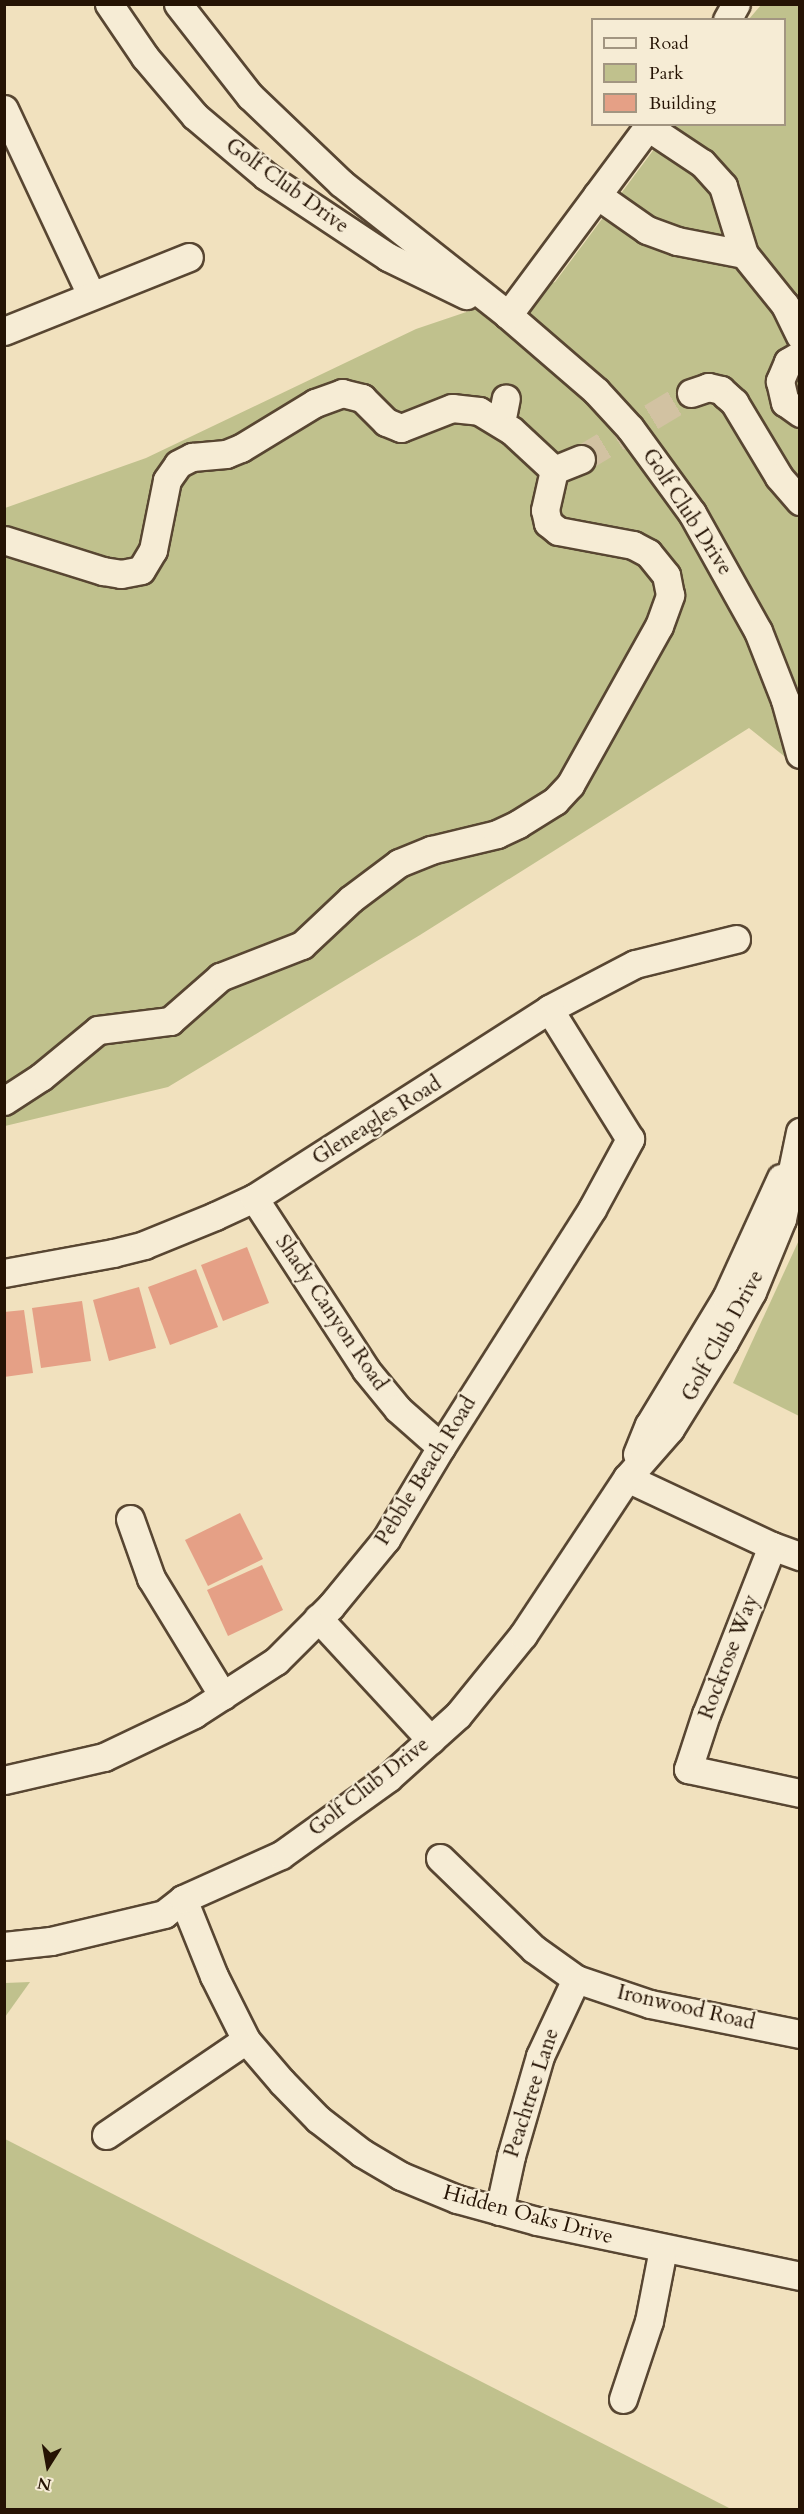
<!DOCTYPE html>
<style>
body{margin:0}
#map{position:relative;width:804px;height:2514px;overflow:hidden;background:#f1e1be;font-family:Cardo,serif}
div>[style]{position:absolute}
.green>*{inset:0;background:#c0c18d}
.building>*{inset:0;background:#e5a086}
.minor-tunnel>*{height:27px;margin-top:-13.5px;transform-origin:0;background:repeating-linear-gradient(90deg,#d2c2a2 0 27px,transparent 0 41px)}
.roads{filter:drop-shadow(2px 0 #584632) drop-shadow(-2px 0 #584632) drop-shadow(0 2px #584632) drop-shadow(0 -2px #584632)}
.minor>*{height:27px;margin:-13.5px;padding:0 13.5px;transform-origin:13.5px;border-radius:13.5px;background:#f6ecd5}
span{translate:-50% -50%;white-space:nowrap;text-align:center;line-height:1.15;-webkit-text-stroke:4.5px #f6ecd5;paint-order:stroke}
.street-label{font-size:21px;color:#251304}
.frame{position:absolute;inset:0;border:6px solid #251304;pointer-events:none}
.legend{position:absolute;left:591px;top:18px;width:195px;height:108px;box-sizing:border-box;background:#f6ecd5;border:2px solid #a29581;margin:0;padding:8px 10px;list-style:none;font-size:18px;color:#251304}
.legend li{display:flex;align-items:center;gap:12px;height:30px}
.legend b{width:30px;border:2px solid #a29581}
.north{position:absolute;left:18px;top:2436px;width:60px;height:60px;-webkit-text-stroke:4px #f6ecd5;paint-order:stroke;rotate:191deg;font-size:16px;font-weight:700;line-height:24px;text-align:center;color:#251304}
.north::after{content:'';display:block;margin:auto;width:21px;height:27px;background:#251304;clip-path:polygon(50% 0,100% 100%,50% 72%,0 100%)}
</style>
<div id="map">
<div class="green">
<div style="clip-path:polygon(761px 5px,799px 5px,799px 768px,749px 728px,420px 935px,168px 1087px,5px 1126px,5px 508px,146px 458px,416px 329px,555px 282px,672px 125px,784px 124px,784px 20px,749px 19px)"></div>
<div style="clip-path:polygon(799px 1240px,799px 1416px,733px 1383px)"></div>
<div style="clip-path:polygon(30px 1982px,5px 2017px,5px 1983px)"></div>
<div style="clip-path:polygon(4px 2139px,5px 2139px,731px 2509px,5px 2509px)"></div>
</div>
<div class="building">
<div style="clip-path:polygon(247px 1247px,269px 1303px,223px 1321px,201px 1265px)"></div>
<div style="clip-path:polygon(196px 1269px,218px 1327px,170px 1345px,148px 1287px)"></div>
<div style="clip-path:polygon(139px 1287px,156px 1348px,109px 1361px,93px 1300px)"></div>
<div style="clip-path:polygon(82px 1301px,91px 1361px,41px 1368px,32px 1308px)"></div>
<div style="clip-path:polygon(24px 1310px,33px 1373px,4px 1377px,4px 1312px)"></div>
<div style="clip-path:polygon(240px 1513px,263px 1559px,208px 1586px,185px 1540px)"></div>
<div style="clip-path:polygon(262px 1565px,283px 1610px,228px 1636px,207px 1590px)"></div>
</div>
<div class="minor-tunnel">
<div style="left:581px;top:459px;width:128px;rotate:-31deg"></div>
</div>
<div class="roads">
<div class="minor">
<div style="left:109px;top:4px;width:64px;rotate:55.8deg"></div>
<div style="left:145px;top:57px;width:77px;rotate:49.7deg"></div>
<div style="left:195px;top:116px;width:93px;rotate:40.2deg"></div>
<div style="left:266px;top:176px;width:146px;rotate:33.6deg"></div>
<div style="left:388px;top:257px;width:87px;rotate:26deg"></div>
<div style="left:178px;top:4px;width:117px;rotate:52deg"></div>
<div style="left:250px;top:96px;width:126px;rotate:43.7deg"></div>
<div style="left:341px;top:183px;width:213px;rotate:38.3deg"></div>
<div style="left:508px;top:315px;width:116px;rotate:40.8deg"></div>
<div style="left:596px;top:391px;width:50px;rotate:47.4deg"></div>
<div style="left:630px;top:428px;width:105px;rotate:53.9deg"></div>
<div style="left:692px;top:513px;width:135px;rotate:60.8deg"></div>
<div style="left:758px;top:631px;width:74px;rotate:68.6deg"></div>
<div style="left:785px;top:700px;width:56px;rotate:74.5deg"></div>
<div style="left:727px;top:20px;width:18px;rotate:-61deg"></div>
<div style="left:4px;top:109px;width:205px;rotate:64.9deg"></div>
<div style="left:597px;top:195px;width:61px;rotate:35deg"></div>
<div style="left:647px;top:230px;width:32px;rotate:20deg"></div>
<div style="left:677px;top:241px;width:68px;rotate:11deg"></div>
<div style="left:744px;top:254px;width:71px;rotate:-107.2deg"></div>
<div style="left:723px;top:186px;width:31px;rotate:-132deg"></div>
<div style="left:702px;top:163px;width:65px;rotate:-146.3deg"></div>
<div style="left:744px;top:254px;width:65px;rotate:51.2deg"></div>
<div style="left:785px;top:305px;width:34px;rotate:64deg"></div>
<div style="left:508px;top:315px;width:238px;rotate:-53.4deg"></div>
<div style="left:4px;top:331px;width:199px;rotate:-21.8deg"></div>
<div style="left:800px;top:355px;width:14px;rotate:150deg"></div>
<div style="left:788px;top:362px;width:21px;rotate:113deg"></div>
<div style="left:780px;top:381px;width:22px;rotate:77deg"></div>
<div style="left:785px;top:402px;width:19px;rotate:36deg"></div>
<div style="left:691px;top:393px;width:18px;rotate:-19deg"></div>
<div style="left:708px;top:387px;width:13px;rotate:13deg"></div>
<div style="left:721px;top:390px;width:7px;rotate:45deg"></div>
<div style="left:726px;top:395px;width:11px;rotate:41deg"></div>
<div style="left:734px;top:402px;width:87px;rotate:59deg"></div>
<div style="left:779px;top:477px;width:32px;rotate:49deg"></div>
<div style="left:501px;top:423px;width:25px;rotate:-79deg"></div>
<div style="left:554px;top:470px;width:29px;rotate:-22deg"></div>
<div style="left:4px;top:540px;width:104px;rotate:17.4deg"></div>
<div style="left:103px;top:571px;width:18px;rotate:9deg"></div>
<div style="left:121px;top:574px;width:20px;rotate:-11deg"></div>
<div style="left:141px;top:570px;width:23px;rotate:-59deg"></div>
<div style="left:153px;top:550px;width:71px;rotate:-78.7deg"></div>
<div style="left:167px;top:480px;width:19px;rotate:-55deg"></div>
<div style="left:178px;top:464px;width:16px;rotate:-27deg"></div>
<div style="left:192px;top:457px;width:34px;rotate:-5deg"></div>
<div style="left:226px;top:454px;width:16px;rotate:-22deg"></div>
<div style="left:241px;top:448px;width:87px;rotate:-31.3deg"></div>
<div style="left:315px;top:403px;width:29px;rotate:-20deg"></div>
<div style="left:342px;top:393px;width:21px;rotate:14deg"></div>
<div style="left:362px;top:398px;width:34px;rotate:45deg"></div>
<div style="left:386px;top:422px;width:16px;rotate:22deg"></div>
<div style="left:401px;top:428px;width:55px;rotate:-21.4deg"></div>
<div style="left:452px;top:408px;width:27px;rotate:6deg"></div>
<div style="left:479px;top:411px;width:37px;rotate:31deg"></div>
<div style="left:511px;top:430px;width:59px;rotate:42.9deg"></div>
<div style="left:4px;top:1101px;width:44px;rotate:-33deg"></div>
<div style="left:41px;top:1077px;width:74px;rotate:-39.5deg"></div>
<div style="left:98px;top:1030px;width:73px;rotate:-7.1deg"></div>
<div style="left:170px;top:1021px;width:67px;rotate:-41.3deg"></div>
<div style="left:220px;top:977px;width:88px;rotate:-21.3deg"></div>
<div style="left:302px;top:945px;width:67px;rotate:-43.2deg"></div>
<div style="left:351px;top:899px;width:60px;rotate:-36.9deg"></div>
<div style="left:399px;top:863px;width:35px;rotate:-22deg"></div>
<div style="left:431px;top:850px;width:68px;rotate:-13.6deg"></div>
<div style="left:497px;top:834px;width:23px;rotate:-25deg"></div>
<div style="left:518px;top:824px;width:44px;rotate:-31.9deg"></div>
<div style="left:555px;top:801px;width:22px;rotate:-47deg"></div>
<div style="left:570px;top:785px;width:182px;rotate:-60.8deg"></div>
<div style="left:659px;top:626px;width:33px;rotate:-70deg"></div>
<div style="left:670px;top:595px;width:20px;rotate:-101deg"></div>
<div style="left:666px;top:575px;width:28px;rotate:-129deg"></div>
<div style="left:648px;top:553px;width:17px;rotate:-152deg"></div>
<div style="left:633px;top:545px;width:76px;rotate:-169.4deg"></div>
<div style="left:558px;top:531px;width:13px;rotate:-141deg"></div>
<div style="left:548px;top:523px;width:13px;rotate:-103deg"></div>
<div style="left:545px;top:510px;width:41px;rotate:-77.3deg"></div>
<div style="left:254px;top:1198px;width:205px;rotate:56.9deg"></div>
<div style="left:366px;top:1370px;width:50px;rotate:50.6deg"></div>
<div style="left:398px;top:1409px;width:57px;rotate:41.5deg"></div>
<div style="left:4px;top:1273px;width:111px;rotate:-10.4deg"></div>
<div style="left:113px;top:1253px;width:32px;rotate:-14deg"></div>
<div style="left:144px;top:1245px;width:77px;rotate:-22.2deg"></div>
<div style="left:215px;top:1216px;width:43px;rotate:-24.8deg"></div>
<div style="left:254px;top:1198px;width:350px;rotate:-32.6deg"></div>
<div style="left:549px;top:1009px;width:97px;rotate:-27.6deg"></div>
<div style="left:635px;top:964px;width:104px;rotate:-13.9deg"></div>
<div style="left:637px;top:1454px;width:31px;rotate:-68deg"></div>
<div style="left:649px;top:1425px;width:149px;rotate:-58.8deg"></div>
<div style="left:726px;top:1298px;width:132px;rotate:-65.4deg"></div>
<div style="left:627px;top:1478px;width:160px;rotate:25.1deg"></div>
<div style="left:772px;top:1546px;width:30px;rotate:20deg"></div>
<div style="left:130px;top:1519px;width:63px;rotate:70.4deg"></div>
<div style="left:151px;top:1578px;width:138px;rotate:58.6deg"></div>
<div style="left:772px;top:1546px;width:180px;rotate:111.4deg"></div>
<div style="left:706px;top:1714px;width:58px;rotate:108.1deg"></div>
<div style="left:688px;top:1769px;width:115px;rotate:12.1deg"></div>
<div style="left:318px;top:1618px;width:166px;rotate:47.2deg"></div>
<div style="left:4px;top:1780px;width:103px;rotate:-13deg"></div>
<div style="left:104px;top:1757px;width:100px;rotate:-25.5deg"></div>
<div style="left:194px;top:1714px;width:98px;rotate:-32.9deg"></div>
<div style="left:276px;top:1661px;width:78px;rotate:-45deg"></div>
<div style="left:331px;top:1606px;width:87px;rotate:-50.6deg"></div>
<div style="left:386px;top:1539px;width:107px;rotate:-59.1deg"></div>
<div style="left:441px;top:1447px;width:282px;rotate:-57.6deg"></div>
<div style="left:592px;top:1209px;width:80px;rotate:-61.5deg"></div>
<div style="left:630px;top:1139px;width:153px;rotate:-121.9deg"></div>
<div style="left:440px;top:1858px;width:131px;rotate:44.1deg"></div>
<div style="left:534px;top:1949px;width:52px;rotate:35.5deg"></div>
<div style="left:576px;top:1979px;width:78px;rotate:18.7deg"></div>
<div style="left:650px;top:2004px;width:153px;rotate:11.3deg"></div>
<div style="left:183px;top:1899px;width:83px;rotate:68.1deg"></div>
<div style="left:214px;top:1976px;width:72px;rotate:63.4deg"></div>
<div style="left:246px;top:2040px;width:55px;rotate:49.4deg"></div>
<div style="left:282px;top:2082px;width:52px;rotate:45.8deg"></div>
<div style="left:318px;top:2119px;width:56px;rotate:37.7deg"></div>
<div style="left:362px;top:2153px;width:45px;rotate:30.5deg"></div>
<div style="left:401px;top:2176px;width:61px;rotate:22.3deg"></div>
<div style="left:457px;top:2199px;width:83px;rotate:15.4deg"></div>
<div style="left:537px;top:2221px;width:269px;rotate:11.8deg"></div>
<div style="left:4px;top:1946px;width:47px;rotate:-6.1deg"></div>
<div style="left:51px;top:1941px;width:116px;rotate:-13.4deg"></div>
<div style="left:164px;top:1914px;width:24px;rotate:-38deg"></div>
<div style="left:183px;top:1899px;width:107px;rotate:-24.2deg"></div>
<div style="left:281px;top:1855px;width:132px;rotate:-35.7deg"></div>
<div style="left:388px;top:1778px;width:94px;rotate:-42deg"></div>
<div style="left:458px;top:1715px;width:103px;rotate:-50.9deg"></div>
<div style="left:523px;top:1635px;width:188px;rotate:-56.5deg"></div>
<div style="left:627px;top:1478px;width:65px;rotate:-48.7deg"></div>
<div style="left:670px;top:1429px;width:102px;rotate:-58.2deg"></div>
<div style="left:724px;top:1342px;width:57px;rotate:-60.8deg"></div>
<div style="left:752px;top:1292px;width:79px;rotate:-67.7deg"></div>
<div style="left:782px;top:1219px;width:89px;rotate:-78.3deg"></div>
<div style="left:106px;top:2135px;width:169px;rotate:-34.2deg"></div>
<div style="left:499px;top:2211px;width:56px;rotate:-77.7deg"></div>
<div style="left:511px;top:2156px;width:104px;rotate:-73.8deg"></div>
<div style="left:540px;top:2056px;width:85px;rotate:-64.9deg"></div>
<div style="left:623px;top:2399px;width:82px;rotate:-71.6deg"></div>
<div style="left:649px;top:2321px;width:73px;rotate:-79deg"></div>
</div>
</div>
<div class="street-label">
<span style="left:287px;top:186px;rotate:36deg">Golf Club Drive</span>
<span style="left:687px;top:512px;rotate:57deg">Golf Club Drive</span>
<span style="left:377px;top:1121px;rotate:-32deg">Gleneagles Road</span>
<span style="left:331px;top:1313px;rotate:56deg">Shady Canyon Road</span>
<span style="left:723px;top:1336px;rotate:-61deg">Golf Club Drive</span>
<span style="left:426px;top:1471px;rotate:-58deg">Pebble Beach Road</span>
<span style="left:729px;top:1657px;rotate:-69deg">Rockrose Way</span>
<span style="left:369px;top:1787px;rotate:-38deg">Golf Club Drive</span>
<span style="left:686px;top:2008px;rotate:13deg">Ironwood Road</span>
<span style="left:532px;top:2093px;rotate:-72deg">Peachtree Lane</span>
<span style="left:528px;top:2215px;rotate:15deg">Hidden Oaks Drive</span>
</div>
<div class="frame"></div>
<ul class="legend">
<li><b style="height:8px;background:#f6ecd5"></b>Road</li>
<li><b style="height:16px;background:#c0c18d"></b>Park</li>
<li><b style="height:16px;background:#e5a086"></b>Building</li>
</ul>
<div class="north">N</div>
</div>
